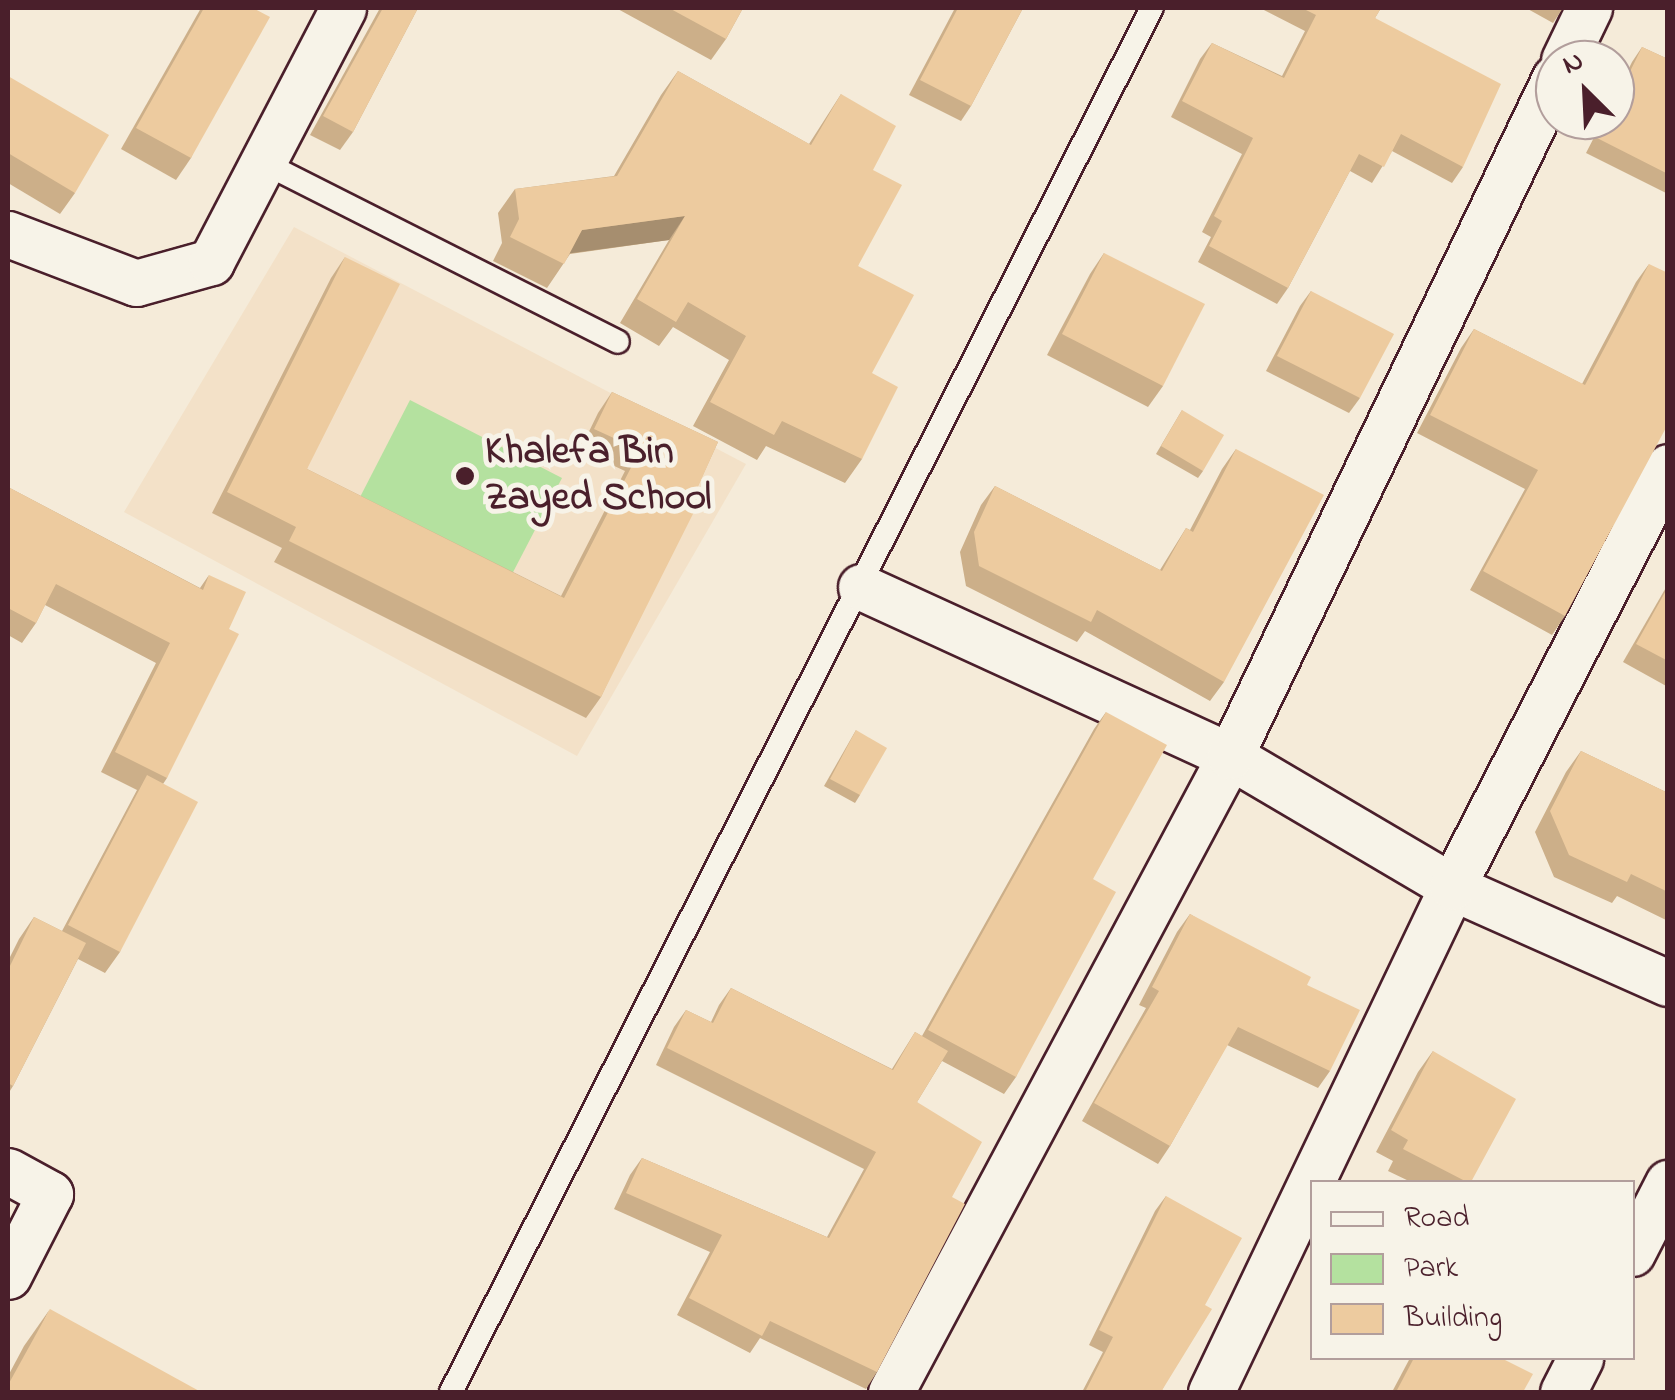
<!DOCTYPE html>
<style>
body{margin:0}
#map{position:relative;width:1675px;height:1400px;overflow:hidden;background:#f5ebd9;font-family:"Indie Flower",sans-serif}
div>[style]{position:absolute}
.built>*{inset:0;background:#f3e1c8}
.green>*{inset:0;background:#b4e19f}
.roads{filter:drop-shadow(2px 0 #4a1f2b) drop-shadow(-2px 0 #4a1f2b) drop-shadow(0 2px #4a1f2b) drop-shadow(0 -2px #4a1f2b)}
.lane>*{height:22px;margin:-11px;padding:0 11px;transform-origin:11px;border-radius:11px;background:#f7f3e8}
.street>*{height:45px;margin:-22.5px;padding:0 22.5px;transform-origin:22.5px;border-radius:22.5px;background:#f7f3e8}
.wall>*{inset:0;background:#ccaf89}
.shaded-wall>*{inset:0;background:#a68e6f}
.building>*{inset:0;background:#edcb9f}
.dots>*{width:28px;height:28px;translate:-50% -50%;box-sizing:border-box;border:5px solid #f7f3e8;border-radius:50%}
span{translate:-50% -50%;white-space:nowrap;text-align:center;line-height:1.15;-webkit-text-stroke:10px #f7f3e8;paint-order:stroke}
.poi-label{font-size:40px;color:#4a1f2b;font-weight:700}
.left{translate:0 -50%;text-align:left}
.frame{position:absolute;inset:0;border:10px solid #4a1f2b;pointer-events:none}
.legend{position:absolute;left:1310px;top:1180px;width:325px;height:180px;box-sizing:border-box;background:#f7f3e8;border:2px solid #b29e9c;margin:0;padding:12px 18px;list-style:none;font-size:30px;color:#4a1f2b}
.legend li{display:flex;align-items:center;gap:20px;height:50px}
.legend b{width:50px;border:2px solid #b29e9c}
.north{position:absolute;left:1535px;top:40px;width:100px;height:100px;box-sizing:border-box;background:#f7f3e8;border:2px solid #b29e9c;border-radius:50%;rotate:336deg;font-size:28px;font-weight:700;line-height:40px;text-align:center;color:#4a1f2b}
.north::after{content:'';display:block;margin:auto;width:35px;height:45px;background:#4a1f2b;clip-path:polygon(50% 0,100% 100%,50% 72%,0 100%)}
</style>
<div id="map">
<div class="built">
<div style="clip-path:polygon(294px 227px,746px 464px,577px 756px,124px 512px)"></div>
</div>
<div class="green">
<div style="clip-path:polygon(410px 400px,562px 478px,510px 578px,358px 501px)"></div>
</div>
<div class="roads">
<div class="lane">
<div style="left:266px;top:164px;width:394px;rotate:26.8deg"></div>
<div style="left:451px;top:1392px;width:1551px;rotate:-63.14deg"></div>
</div>
<div class="street">
<div style="left:1564px;top:60px;width:58px;rotate:-64.3deg"></div>
<div style="left:8px;top:234px;width:137px;rotate:20.9deg"></div>
<div style="left:136px;top:283px;width:78px;rotate:-15.6deg"></div>
<div style="left:211px;top:262px;width:286px;rotate:-62.5deg"></div>
<div style="left:861px;top:587px;width:406px;rotate:24.6deg"></div>
<div style="left:1230px;top:756px;width:258px;rotate:30.5deg"></div>
<div style="left:1452px;top:887px;width:236px;rotate:24deg"></div>
<div style="left:8px;top:1171px;width:48px;rotate:28.7deg"></div>
<div style="left:50px;top:1194px;width:92px;rotate:117.1deg"></div>
<div style="left:1632px;top:1253px;width:79px;rotate:-62.8deg"></div>
<div style="left:891px;top:1392px;width:721px;rotate:-61.94deg"></div>
<div style="left:1230px;top:756px;width:752px;rotate:-64.39deg"></div>
<div style="left:1211px;top:1392px;width:560px;rotate:-64.49deg"></div>
<div style="left:1452px;top:887px;width:472px;rotate:-62.8deg"></div>
<div style="left:1563px;top:1392px;width:38px;rotate:-63deg"></div>
</div>
</div>
<div class="wall">
<div style="clip-path:polygon(201px 8px,253px 8px,191px 158px,176px 180px,121px 149px)"></div>
<div style="clip-path:polygon(380px 8px,418px 8px,353px 132px,340px 150px,310px 135px)"></div>
<div style="clip-path:polygon(616px 8px,743px 8px,726px 39px,711px 60px)"></div>
<div style="clip-path:polygon(955px 8px,1023px 8px,971px 106px,961px 121px,909px 95px)"></div>
<div style="clip-path:polygon(1260px 8px,1381px 8px,1375px 18px,1463px 167px,1452px 183px,1392px 151px,1372px 183px,1350px 171px,1288px 288px,1277px 304px,1198px 262px,1211px 237px,1202px 232px,1242px 154px,1171px 117px,1200px 59px,1212px 43px,1282px 76px,1305px 31px)"></div>
<div style="clip-path:polygon(1526px 8px,1563px 8px,1553px 23px)"></div>
<div style="clip-path:polygon(1642px 47px,1668px 59px,1668px 194px,1586px 153px,1603px 120px,1615px 120px,1615px 96px,1632px 62px)"></div>
<div style="clip-path:polygon(678px 71px,809px 144px,841px 94px,873px 170px,858px 266px,872px 373px,862px 459px,845px 483px,766px 446px,757px 460px,693px 426px,729px 360px,673px 327px,659px 346px,620px 323px,669px 240px,570px 254px,547px 288px,493px 261px,502px 243px,498px 213px,515px 189px,614px 176px,661px 95px)"></div>
<div style="clip-path:polygon(8px 76px,75px 193px,60px 214px,8px 183px)"></div>
<div style="clip-path:polygon(1104px 253px,1163px 386px,1148px 407px,1047px 355px,1090px 274px)"></div>
<div style="clip-path:polygon(345px 257px,307px 469px,561px 596px,625px 471px,580px 450px,598px 413px,612px 392px,718px 442px,601px 697px,586px 718px,274px 562px,282px 548px,212px 513px,331px 278px)"></div>
<div style="clip-path:polygon(1649px 264px,1565px 616px,1552px 635px,1470px 590px,1525px 489px,1417px 433px,1461px 348px,1474px 329px,1582px 384px,1636px 282px)"></div>
<div style="clip-path:polygon(1311px 291px,1360px 398px,1349px 413px,1266px 371px,1300px 306px)"></div>
<div style="clip-path:polygon(1182px 410px,1203px 471px,1198px 478px,1156px 454px)"></div>
<div style="clip-path:polygon(1236px 449px,1224px 682px,1210px 701px,1085px 631px,1077px 642px,966px 586px,960px 552px,981px 505px,995px 486px,1160px 570px,1186px 528px,1190px 530px,1222px 469px)"></div>
<div style="clip-path:polygon(8px 487px,200px 588px,209px 575px,167px 778px,163px 784px,120px 952px,105px 973px,78px 959px,13px 1086px,8px 1094px,8px 961px,19px 939px,34px 917px,62px 931px,137px 790px,101px 772px,156px 663px,45px 605px,36px 623px,22px 643px,8px 635px)"></div>
<div style="clip-path:polygon(1668px 584px,1668px 687px,1623px 662px)"></div>
<div style="clip-path:polygon(1106px 712px,1093px 879px,1016px 1077px,1004px 1094px,942px 1061px,917px 1102px,952px 1197px,877px 1372px,866px 1389px,760px 1338px,750px 1353px,677px 1315px,710px 1252px,614px 1209px,630px 1175px,642px 1158px,827px 1237px,864px 1169px,656px 1065px,674px 1027px,686px 1010px,711px 1022px,719px 1005px,731px 988px,892px 1069px,915px 1032px,922px 1036px,1094px 729px)"></div>
<div style="clip-path:polygon(856px 730px,860px 795px,855px 803px,824px 786px)"></div>
<div style="clip-path:polygon(1581px 751px,1668px 793px,1668px 921px,1617px 896px,1612px 903px,1554px 877px,1535px 832px,1566px 772px)"></div>
<div style="clip-path:polygon(1190px 914px,1307px 985px,1330px 1071px,1318px 1088px,1227px 1045px,1170px 1146px,1158px 1164px,1082px 1121px,1146px 1008px,1139px 1005px,1177px 932px)"></div>
<div style="clip-path:polygon(1433px 1051px,1471px 1182px,1411px 1182px,1388px 1171px,1393px 1161px,1376px 1152px,1418px 1072px)"></div>
<div style="clip-path:polygon(1166px 1196px,1205px 1305px,1161px 1392px,1082px 1392px,1103px 1352px,1089px 1345px,1155px 1211px)"></div>
<div style="clip-path:polygon(50px 1309px,8px 1392px,8px 1376px,24px 1346px)"></div>
<div style="clip-path:polygon(1410px 1358px,1501px 1358px,1523px 1392px,1392px 1392px)"></div>
</div>
<div class="shaded-wall">
<div style="clip-path:polygon(685px 216px,669px 240px,565px 254px,582px 230px)"></div>
</div>
<div class="building">
<div style="clip-path:polygon(204px 8px,253px 8px,270px 17px,191px 158px,136px 128px)"></div>
<div style="clip-path:polygon(383px 8px,418px 8px,353px 132px,323px 116px)"></div>
<div style="clip-path:polygon(669px 8px,743px 8px,726px 39px)"></div>
<div style="clip-path:polygon(958px 8px,1023px 8px,971px 106px,920px 80px)"></div>
<div style="clip-path:polygon(1302px 8px,1381px 8px,1375px 18px,1501px 84px,1463px 167px,1401px 134px,1384px 167px,1359px 154px,1288px 288px,1209px 246px,1222px 221px,1214px 216px,1253px 138px,1182px 101px,1212px 43px,1284px 78px,1316px 15px)"></div>
<div style="clip-path:polygon(1642px 47px,1668px 59px,1668px 174px,1597px 138px,1606px 120px,1615px 120px,1615px 102px)"></div>
<div style="clip-path:polygon(678px 71px,811px 145px,841px 94px,896px 126px,873px 170px,902px 185px,858px 266px,914px 295px,872px 373px,898px 387px,862px 459px,782px 421px,774px 435px,710px 402px,746px 336px,688px 302px,676px 322px,637px 299px,685px 216px,582px 230px,564px 264px,510px 237px,519px 219px,515px 189px,617px 176px)"></div>
<div style="clip-path:polygon(8px 76px,109px 135px,75px 193px,8px 153px)"></div>
<div style="clip-path:polygon(1104px 253px,1205px 304px,1163px 386px,1062px 334px)"></div>
<div style="clip-path:polygon(345px 257px,400px 284px,307px 469px,564px 598px,640px 450px,594px 429px,612px 392px,718px 442px,697px 489px,704px 492px,601px 697px,289px 541px,296px 527px,227px 492px)"></div>
<div style="clip-path:polygon(1649px 264px,1668px 273px,1668px 424px,1565px 616px,1483px 571px,1538px 470px,1430px 415px,1474px 329px,1585px 385px)"></div>
<div style="clip-path:polygon(1311px 291px,1394px 334px,1360px 398px,1277px 356px)"></div>
<div style="clip-path:polygon(1182px 410px,1224px 435px,1203px 471px,1161px 446px)"></div>
<div style="clip-path:polygon(1236px 449px,1324px 495px,1224px 682px,1097px 610px,1091px 622px,979px 566px,974px 532px,995px 486px,1162px 571px,1186px 528px,1193px 532px)"></div>
<div style="clip-path:polygon(8px 487px,203px 590px,209px 575px,246px 592px,229px 629px,239px 634px,167px 778px,115px 752px,170px 643px,56px 584px,36px 623px,8px 608px)"></div>
<div style="clip-path:polygon(1668px 587px,1668px 661px,1636px 644px)"></div>
<div style="clip-path:polygon(1106px 712px,1167px 745px,1093px 879px,1116px 892px,1016px 1077px,928px 1030px)"></div>
<div style="clip-path:polygon(856px 730px,887px 748px,860px 795px,830px 779px)"></div>
<div style="clip-path:polygon(1581px 751px,1668px 793px,1668px 892px,1631px 874px,1627px 882px,1569px 855px,1550px 811px)"></div>
<div style="clip-path:polygon(147px 775px,198px 802px,120px 952px,68px 925px)"></div>
<div style="clip-path:polygon(1190px 914px,1311px 977px,1307px 985px,1360px 1010px,1330px 1071px,1238px 1027px,1170px 1146px,1094px 1103px,1159px 991px,1152px 987px)"></div>
<div style="clip-path:polygon(34px 917px,86px 943px,13px 1086px,8px 1083px,8px 970px)"></div>
<div style="clip-path:polygon(731px 988px,893px 1070px,915px 1032px,948px 1051px,917px 1102px,982px 1142px,952px 1197px,965px 1204px,877px 1372px,770px 1321px,762px 1336px,689px 1298px,722px 1235px,626px 1193px,642px 1158px,829px 1238px,876px 1152px,667px 1048px,686px 1010px,713px 1023px)"></div>
<div style="clip-path:polygon(1433px 1051px,1516px 1099px,1471px 1182px,1467px 1182px,1403px 1149px,1408px 1140px,1391px 1130px)"></div>
<div style="clip-path:polygon(1166px 1196px,1242px 1238px,1205px 1305px,1212px 1309px,1161px 1392px,1085px 1392px,1113px 1337px,1099px 1330px)"></div>
<div style="clip-path:polygon(50px 1309px,201px 1392px,8px 1392px,8px 1385px)"></div>
<div style="clip-path:polygon(1414px 1358px,1501px 1358px,1533px 1374px,1523px 1392px,1396px 1392px)"></div>
</div>
<div class="dots">
<div style="left:465px;top:476px;background:#4a1f2b"></div>
</div>
<div class="poi-label">
<span class="left" style="left:485px;top:476px">Khalefa Bin<br>Zayed School</span>
</div>
<div class="frame"></div>
<ul class="legend">
<li><b style="height:12px;background:#f7f3e8"></b>Road</li>
<li><b style="height:28px;background:#b4e19f"></b>Park</li>
<li><b style="height:28px;background:#edcb9f"></b>Building</li>
</ul>
<div class="north">N</div>
</div>
